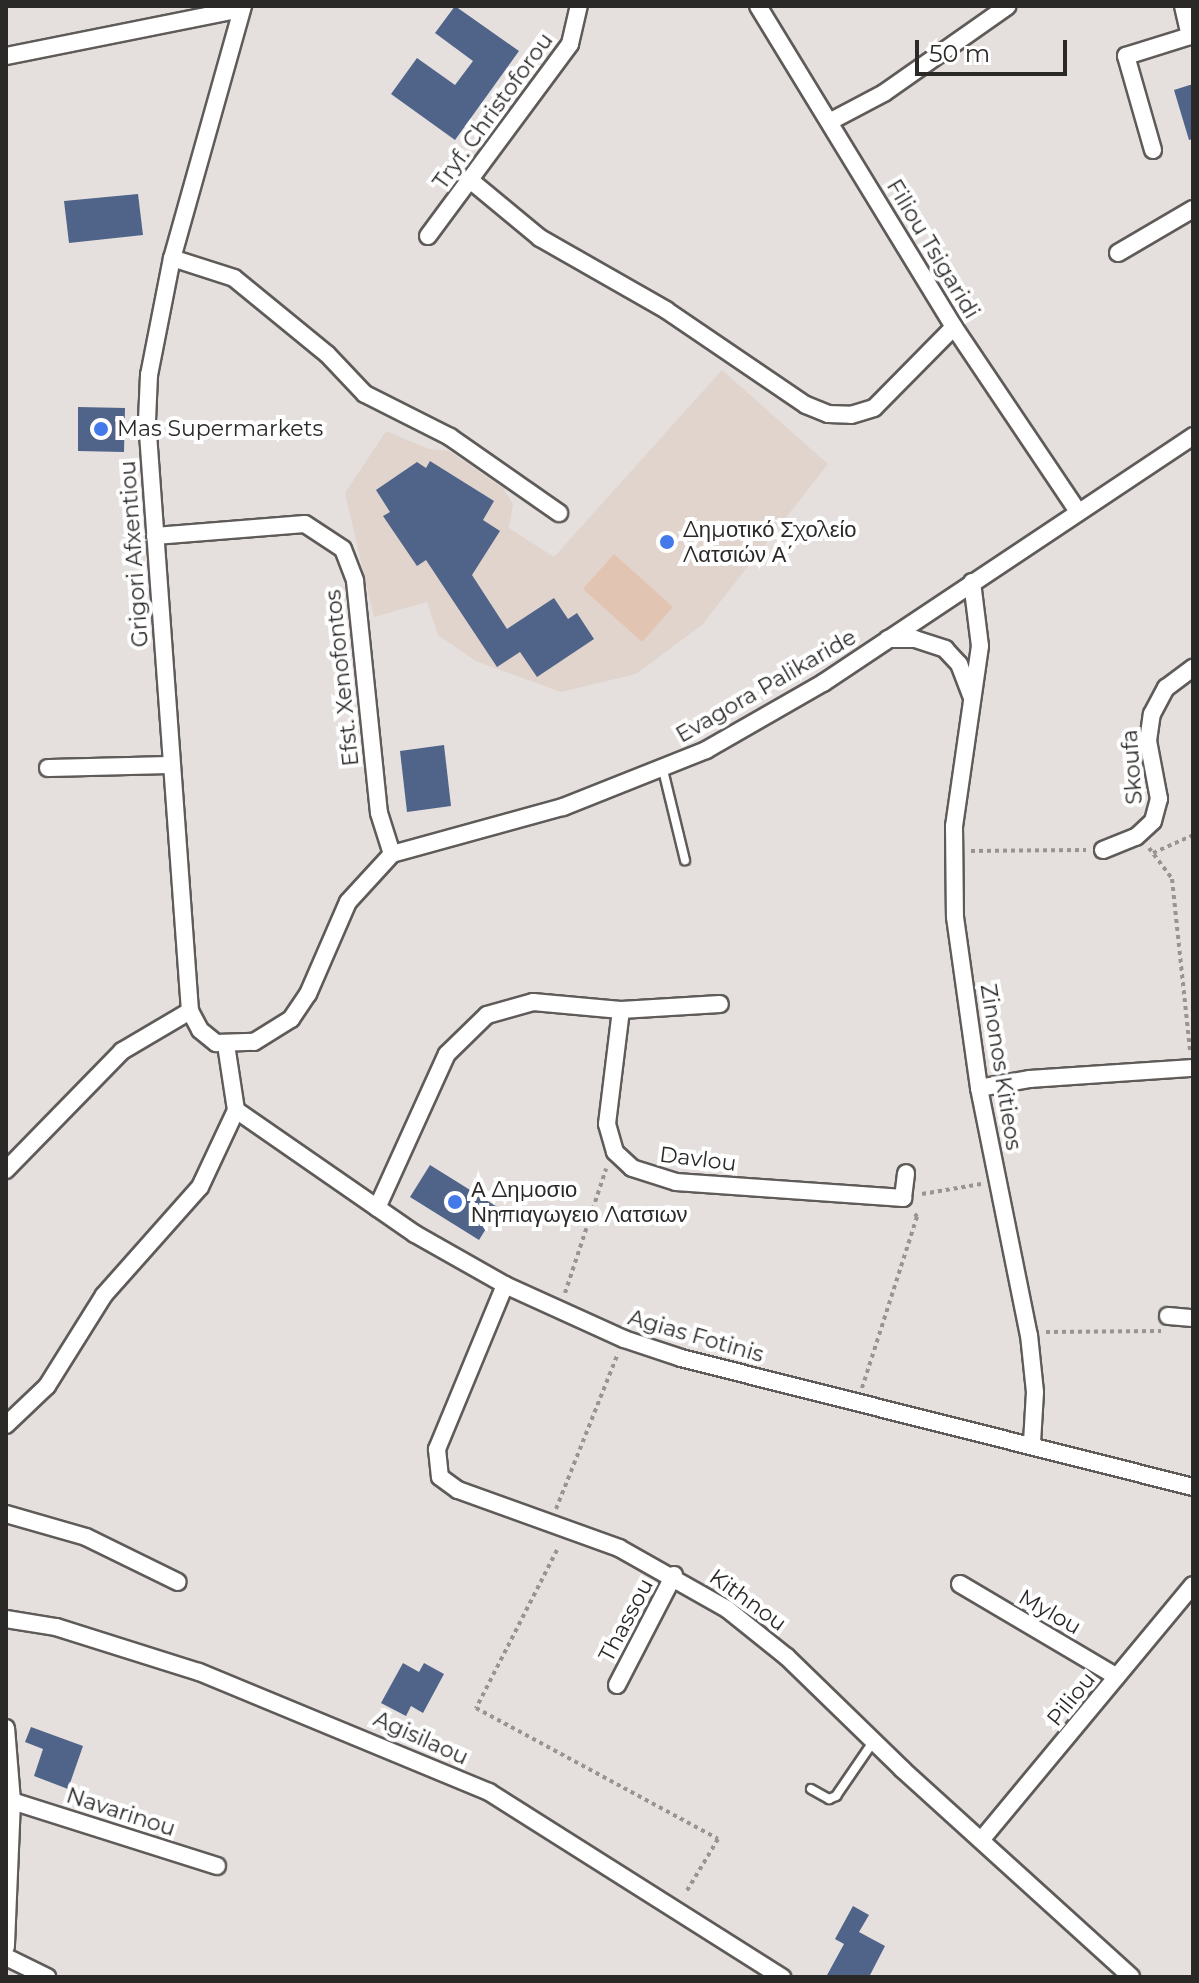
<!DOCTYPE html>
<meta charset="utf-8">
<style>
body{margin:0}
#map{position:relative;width:1199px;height:1983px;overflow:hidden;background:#e5e0de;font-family:Montserrat,sans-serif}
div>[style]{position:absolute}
.built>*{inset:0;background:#e0d4cd}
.green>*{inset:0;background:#e2c4b3}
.building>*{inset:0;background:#506388}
.path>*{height:4px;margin-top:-2px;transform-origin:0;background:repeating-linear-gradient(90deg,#989493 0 4px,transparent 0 8px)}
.roads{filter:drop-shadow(2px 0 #5f5b59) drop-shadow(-2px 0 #5f5b59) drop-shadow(0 2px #5f5b59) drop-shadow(0 -2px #5f5b59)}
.service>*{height:8px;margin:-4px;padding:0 4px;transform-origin:4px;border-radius:4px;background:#fff}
.minor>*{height:16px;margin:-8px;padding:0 8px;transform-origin:8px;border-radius:8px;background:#fff}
.dots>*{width:22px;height:22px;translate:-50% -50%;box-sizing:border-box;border:4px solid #fff;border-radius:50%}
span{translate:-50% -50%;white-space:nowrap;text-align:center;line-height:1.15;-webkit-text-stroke:8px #fff;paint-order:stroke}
.street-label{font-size:22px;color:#2b2928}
.poi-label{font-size:22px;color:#2b2928}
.left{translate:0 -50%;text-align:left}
.frame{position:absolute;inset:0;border:8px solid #2b2928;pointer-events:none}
.scale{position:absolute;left:915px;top:40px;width:152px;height:36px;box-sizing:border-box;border:4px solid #2b2928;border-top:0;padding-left:10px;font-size:24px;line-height:28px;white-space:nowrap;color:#2b2928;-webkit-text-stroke:6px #fff;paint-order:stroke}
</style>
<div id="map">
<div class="built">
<div style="clip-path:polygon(722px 370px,828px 464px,702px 625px,636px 674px,561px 692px,476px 661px,438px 635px,427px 602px,374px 617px,345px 493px,386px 431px,429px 449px,449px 451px,503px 488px,513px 504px,509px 528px,554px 557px)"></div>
</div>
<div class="green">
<div style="clip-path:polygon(614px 554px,673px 607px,642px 642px,583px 589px)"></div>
</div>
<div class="building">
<div style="clip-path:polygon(455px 6px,519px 51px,455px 140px,391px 94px,417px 58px,455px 85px,473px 61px,435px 33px)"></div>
<div style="clip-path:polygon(1193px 84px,1193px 139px,1189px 140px,1174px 90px)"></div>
<div style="clip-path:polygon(138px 194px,143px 235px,69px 243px,64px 201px)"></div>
<div style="clip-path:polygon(78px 407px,125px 408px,124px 452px,78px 451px)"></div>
<div style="clip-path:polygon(430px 461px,494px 501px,483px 520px,500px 531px,472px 575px,507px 629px,554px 598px,568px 619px,577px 613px,594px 639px,537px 677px,520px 652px,497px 667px,426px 560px,417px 566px,383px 516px,390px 512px,376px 490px,417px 462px,426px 468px)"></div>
<div style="clip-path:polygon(444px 745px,451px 806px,407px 812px,400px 751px)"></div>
<div style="clip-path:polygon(430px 1165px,499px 1208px,479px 1240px,410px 1197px)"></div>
<div style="clip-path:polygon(403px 1663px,419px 1672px,424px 1663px,444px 1674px,423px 1713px,411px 1706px,406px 1716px,381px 1703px)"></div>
<div style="clip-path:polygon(31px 1727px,83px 1746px,68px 1789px,34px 1776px,43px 1749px,25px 1742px)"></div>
<div style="clip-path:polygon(853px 1906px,869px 1915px,859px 1932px,885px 1946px,869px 1977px,826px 1977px,844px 1944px,835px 1939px)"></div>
</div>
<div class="path">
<div style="left:1149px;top:848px;width:39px;rotate:53deg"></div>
<div style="left:1172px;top:879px;width:172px;rotate:84deg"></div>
<div style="left:971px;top:851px;width:115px;rotate:-0.5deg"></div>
<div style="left:1153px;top:853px;width:44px;rotate:-24.2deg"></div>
<div style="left:922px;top:1194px;width:60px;rotate:-9.6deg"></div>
<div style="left:565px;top:1293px;width:131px;rotate:-71.7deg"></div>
<div style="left:1046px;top:1332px;width:115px;rotate:-0.5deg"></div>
<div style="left:862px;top:1388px;width:180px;rotate:-72.2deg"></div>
<div style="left:917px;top:1217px;width:7px;rotate:-124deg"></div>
<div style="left:556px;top:1509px;width:168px;rotate:-68.3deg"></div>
<div style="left:557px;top:1550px;width:178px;rotate:117.1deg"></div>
<div style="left:476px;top:1708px;width:275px;rotate:28.4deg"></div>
<div style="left:718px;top:1839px;width:64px;rotate:121deg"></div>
</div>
<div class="roads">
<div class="service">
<div style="left:663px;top:770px;width:93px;rotate:76.3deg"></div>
<div style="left:811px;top:1789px;width:21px;rotate:29deg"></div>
<div style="left:829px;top:1799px;width:8px;rotate:-23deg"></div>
<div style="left:836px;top:1796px;width:65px;rotate:-55.6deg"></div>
</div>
<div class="minor">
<div style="left:243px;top:6px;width:262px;rotate:105.7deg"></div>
<div style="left:172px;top:258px;width:119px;rotate:101.1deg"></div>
<div style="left:149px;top:375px;width:45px;rotate:92.5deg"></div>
<div style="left:147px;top:420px;width:593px;rotate:85.84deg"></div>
<div style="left:190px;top:1011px;width:21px;rotate:62deg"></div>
<div style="left:200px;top:1030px;width:21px;rotate:39deg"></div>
<div style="left:216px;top:1043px;width:38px;rotate:-2deg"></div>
<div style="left:254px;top:1042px;width:44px;rotate:-31.9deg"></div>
<div style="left:291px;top:1019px;width:30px;rotate:-56deg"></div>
<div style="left:308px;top:994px;width:100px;rotate:-66.5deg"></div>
<div style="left:348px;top:902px;width:65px;rotate:-47.5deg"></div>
<div style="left:392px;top:854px;width:177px;rotate:-15.4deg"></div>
<div style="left:563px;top:807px;width:154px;rotate:-21.7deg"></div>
<div style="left:706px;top:750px;width:135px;rotate:-29.8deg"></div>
<div style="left:823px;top:683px;width:445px;rotate:-33.7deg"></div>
<div style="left:758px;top:6px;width:376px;rotate:58.6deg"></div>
<div style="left:954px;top:327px;width:220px;rotate:56.1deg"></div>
<div style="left:1183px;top:6px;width:31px;rotate:77deg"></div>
<div style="left:6px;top:56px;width:240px;rotate:-11.3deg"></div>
<div style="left:831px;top:121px;width:60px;rotate:-27.8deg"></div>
<div style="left:884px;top:93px;width:151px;rotate:-35.1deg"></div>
<div style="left:1153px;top:150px;width:98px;rotate:-106deg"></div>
<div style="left:1126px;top:56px;width:70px;rotate:-17.4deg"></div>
<div style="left:470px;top:180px;width:91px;rotate:39.6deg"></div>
<div style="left:540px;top:238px;width:145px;rotate:29.7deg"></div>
<div style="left:666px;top:310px;width:169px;rotate:34.2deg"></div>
<div style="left:806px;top:405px;width:24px;rotate:22deg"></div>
<div style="left:828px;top:414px;width:23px;rotate:2deg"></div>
<div style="left:851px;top:415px;width:24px;rotate:-17deg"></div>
<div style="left:874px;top:408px;width:114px;rotate:-45.4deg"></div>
<div style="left:428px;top:236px;width:239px;rotate:-53.5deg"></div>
<div style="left:570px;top:44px;width:39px;rotate:-77deg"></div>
<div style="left:1118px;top:253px;width:87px;rotate:-30.4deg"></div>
<div style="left:172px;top:258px;width:65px;rotate:17.9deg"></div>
<div style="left:234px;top:278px;width:120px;rotate:39.3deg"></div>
<div style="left:327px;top:354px;width:55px;rotate:46.5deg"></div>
<div style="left:365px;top:394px;width:95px;rotate:26.8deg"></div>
<div style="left:450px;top:437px;width:133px;rotate:34.9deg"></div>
<div style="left:155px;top:536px;width:150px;rotate:-4.6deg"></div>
<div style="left:305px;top:524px;width:45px;rotate:33.3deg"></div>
<div style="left:343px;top:549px;width:34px;rotate:69deg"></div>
<div style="left:355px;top:581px;width:233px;rotate:84.1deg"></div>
<div style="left:379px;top:813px;width:43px;rotate:72.4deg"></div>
<div style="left:972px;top:582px;width:64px;rotate:82.9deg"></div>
<div style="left:980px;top:646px;width:182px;rotate:98.2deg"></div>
<div style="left:954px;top:826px;width:91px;rotate:89.4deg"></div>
<div style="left:955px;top:917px;width:173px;rotate:82deg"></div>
<div style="left:979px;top:1088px;width:252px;rotate:78.6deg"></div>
<div style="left:1029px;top:1335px;width:57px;rotate:84deg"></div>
<div style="left:1035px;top:1392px;width:51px;rotate:93.4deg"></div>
<div style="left:888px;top:639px;width:27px"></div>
<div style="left:915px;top:639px;width:32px;rotate:18deg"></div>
<div style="left:945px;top:649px;width:21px;rotate:47deg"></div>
<div style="left:959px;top:664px;width:34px;rotate:69deg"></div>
<div style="left:48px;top:768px;width:123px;rotate:-1.4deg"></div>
<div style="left:1103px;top:850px;width:35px;rotate:-22deg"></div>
<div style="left:1136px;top:837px;width:23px;rotate:-43deg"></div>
<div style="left:1153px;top:821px;width:23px;rotate:-75deg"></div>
<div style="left:1159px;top:799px;width:59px;rotate:-100.7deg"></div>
<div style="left:1148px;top:741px;width:27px;rotate:-82deg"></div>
<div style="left:1152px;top:714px;width:30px;rotate:-62deg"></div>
<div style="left:1166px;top:688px;width:34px;rotate:-37deg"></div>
<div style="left:621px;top:1010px;width:115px;rotate:97deg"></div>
<div style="left:607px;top:1124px;width:29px;rotate:74deg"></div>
<div style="left:615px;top:1152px;width:23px;rotate:43deg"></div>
<div style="left:632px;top:1168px;width:46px;rotate:17.7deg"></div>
<div style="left:676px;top:1182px;width:228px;rotate:4deg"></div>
<div style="left:903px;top:1198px;width:25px;rotate:-83deg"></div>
<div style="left:979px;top:1088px;width:52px;rotate:-10deg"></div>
<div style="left:1030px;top:1079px;width:163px;rotate:-3.9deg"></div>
<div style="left:236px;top:1110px;width:218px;rotate:34.7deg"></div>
<div style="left:415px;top:1234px;width:103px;rotate:29.5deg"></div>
<div style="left:505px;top:1285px;width:131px;rotate:24.4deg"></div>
<div style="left:624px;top:1339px;width:60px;rotate:18.4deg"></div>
<div style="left:681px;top:1358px;width:528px;rotate:14.14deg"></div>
<div style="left:6px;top:1170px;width:166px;rotate:-45.7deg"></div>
<div style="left:122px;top:1051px;width:79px;rotate:-30.5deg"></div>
<div style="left:377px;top:1208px;width:169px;rotate:-65.6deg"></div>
<div style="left:447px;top:1054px;width:56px;rotate:-44.3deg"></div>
<div style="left:487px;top:1015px;width:48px;rotate:-15.8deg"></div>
<div style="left:533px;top:1002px;width:88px;rotate:5.2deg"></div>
<div style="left:621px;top:1010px;width:99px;rotate:-3.5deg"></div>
<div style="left:505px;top:1285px;width:178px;rotate:112.5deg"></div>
<div style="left:437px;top:1449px;width:28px;rotate:84deg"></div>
<div style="left:440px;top:1477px;width:22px;rotate:36deg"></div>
<div style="left:458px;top:1490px;width:171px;rotate:19.8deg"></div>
<div style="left:619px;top:1548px;width:124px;rotate:29.5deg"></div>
<div style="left:727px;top:1609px;width:77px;rotate:38.7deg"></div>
<div style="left:787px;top:1657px;width:161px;rotate:44.2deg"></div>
<div style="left:902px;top:1769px;width:309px;rotate:42.2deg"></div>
<div style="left:1168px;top:1316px;width:25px;rotate:5deg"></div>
<div style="left:6px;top:1425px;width:57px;rotate:-43.6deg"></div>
<div style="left:47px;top:1386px;width:107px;rotate:-57.9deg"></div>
<div style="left:104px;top:1295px;width:144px;rotate:-48.4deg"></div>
<div style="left:200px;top:1187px;width:85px;rotate:-64.9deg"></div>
<div style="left:236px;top:1110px;width:66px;rotate:-98.7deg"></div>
<div style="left:6px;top:1514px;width:83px;rotate:16deg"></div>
<div style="left:86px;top:1537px;width:102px;rotate:26.1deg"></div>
<div style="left:960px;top:1584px;width:182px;rotate:30.6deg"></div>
<div style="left:6px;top:1619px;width:51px;rotate:9.1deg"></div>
<div style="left:56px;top:1627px;width:150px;rotate:17.5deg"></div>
<div style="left:199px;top:1672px;width:314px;rotate:22.5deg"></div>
<div style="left:489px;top:1792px;width:347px;rotate:32.3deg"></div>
<div style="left:617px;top:1685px;width:124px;rotate:-62.6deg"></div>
<div style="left:6px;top:1728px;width:73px;rotate:85.3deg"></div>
<div style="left:12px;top:1801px;width:146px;rotate:92.4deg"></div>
<div style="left:12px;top:1801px;width:215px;rotate:17.6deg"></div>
<div style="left:982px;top:1839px;width:330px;rotate:-50.3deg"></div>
<div style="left:6px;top:1957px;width:46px;rotate:26deg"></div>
</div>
</div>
<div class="dots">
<div style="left:101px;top:429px;background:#4479ea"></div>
<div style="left:667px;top:542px;background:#4479ea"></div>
<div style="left:455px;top:1202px;background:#4479ea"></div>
</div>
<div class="street-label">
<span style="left:493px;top:111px;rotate:-54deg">Tryf. Christoforou</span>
<span style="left:933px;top:249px;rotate:59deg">Filiou Tsigaridi</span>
<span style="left:134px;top:554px;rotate:-94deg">Grigori Afxentiou</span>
<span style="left:342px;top:678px;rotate:-96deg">Efst. Xenofontos</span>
<span style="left:766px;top:686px;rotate:-30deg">Evagora Palikaride</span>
<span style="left:1132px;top:767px;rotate:-94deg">Skoufa</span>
<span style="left:1001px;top:1067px;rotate:81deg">Zinonos Kitieos</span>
<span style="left:698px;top:1159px;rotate:7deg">Davlou</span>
<span style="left:696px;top:1336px;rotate:16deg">Agias Fotinis</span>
<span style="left:748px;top:1600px;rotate:36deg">Kithnou</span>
<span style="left:1050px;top:1612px;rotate:30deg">Mylou</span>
<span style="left:626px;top:1620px;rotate:-62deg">Thassou</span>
<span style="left:1071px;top:1699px;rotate:-51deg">Piliou</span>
<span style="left:421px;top:1738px;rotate:24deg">Agisilaou</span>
<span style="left:121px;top:1812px;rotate:18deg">Navarinou</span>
</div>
<div class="poi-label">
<span class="left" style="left:117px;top:429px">Mas Supermarkets</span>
<span class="left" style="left:683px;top:542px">Δημοτικό Σχολείο<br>Λατσιών Α΄</span>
<span class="left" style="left:471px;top:1202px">Α Δημοσιο<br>Νηπιαγωγειο Λατσιων</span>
</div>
<div class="frame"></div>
<div class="scale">50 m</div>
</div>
